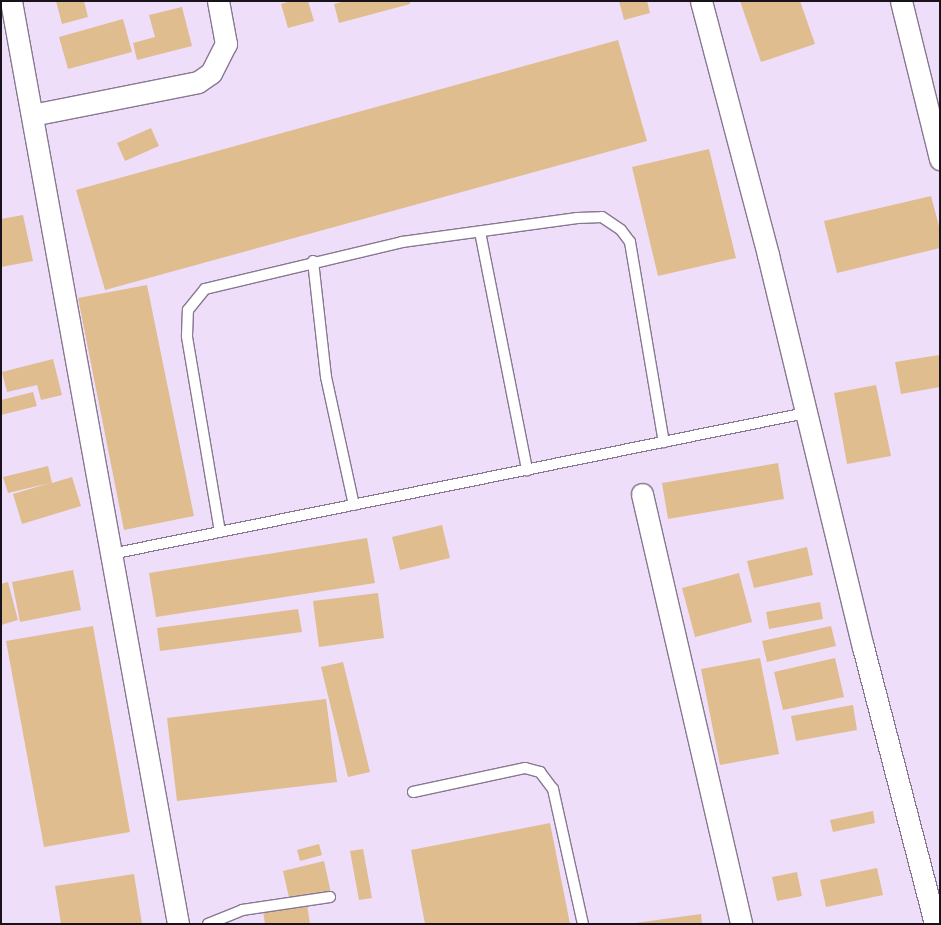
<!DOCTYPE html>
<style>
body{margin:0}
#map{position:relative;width:941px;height:925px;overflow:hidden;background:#efdef9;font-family:"IBM Plex Sans",sans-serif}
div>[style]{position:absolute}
.building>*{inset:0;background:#dfbd8f}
.roads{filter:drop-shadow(1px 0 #877890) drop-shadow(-1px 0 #877890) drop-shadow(0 1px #877890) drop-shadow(0 -1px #877890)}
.service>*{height:10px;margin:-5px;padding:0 5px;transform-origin:5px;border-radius:5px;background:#fff}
.minor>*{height:21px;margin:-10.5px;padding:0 10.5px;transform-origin:10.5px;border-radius:10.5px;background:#fff}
span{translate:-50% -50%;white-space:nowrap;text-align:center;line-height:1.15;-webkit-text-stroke:4px #fff;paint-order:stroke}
.frame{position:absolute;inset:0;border:2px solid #18121b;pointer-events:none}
</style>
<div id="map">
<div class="building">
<div style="clip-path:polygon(56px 1px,84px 1px,88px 17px,62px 24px)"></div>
<div style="clip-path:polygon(291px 1px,308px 1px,314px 21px,288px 28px,281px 4px)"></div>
<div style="clip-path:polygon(345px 1px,410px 1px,410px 4px,339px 23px,334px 4px)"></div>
<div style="clip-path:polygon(619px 1px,647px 1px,650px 13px,624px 20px)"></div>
<div style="clip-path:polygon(740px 1px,800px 1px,815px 44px,761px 62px)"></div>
<div style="clip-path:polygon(182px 7px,192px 46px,137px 60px,133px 43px,155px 37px,149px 15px)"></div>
<div style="clip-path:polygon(123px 19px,132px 52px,68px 69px,59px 37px)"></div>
<div style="clip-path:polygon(618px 40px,647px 141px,105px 290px,76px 190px)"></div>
<div style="clip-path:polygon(151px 128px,159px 146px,125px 161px,117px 143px)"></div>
<div style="clip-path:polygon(709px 149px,736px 258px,658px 276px,632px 167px)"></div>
<div style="clip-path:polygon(931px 196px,940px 230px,940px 248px,837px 273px,824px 221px)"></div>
<div style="clip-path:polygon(23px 215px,33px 261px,1px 267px,1px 219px)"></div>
<div style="clip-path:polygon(147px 285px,194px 516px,124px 530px,78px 298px)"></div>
<div style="clip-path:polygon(939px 355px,940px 387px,901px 394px,895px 362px)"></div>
<div style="clip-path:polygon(53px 359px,62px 395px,41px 400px,37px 385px,7px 392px,2px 372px)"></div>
<div style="clip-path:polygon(876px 385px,891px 456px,847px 464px,834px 393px)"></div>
<div style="clip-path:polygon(33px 392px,37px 406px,1px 415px,1px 400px)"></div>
<div style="clip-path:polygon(778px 463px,784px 499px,668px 519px,662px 483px)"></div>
<div style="clip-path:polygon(48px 466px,52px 483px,72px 477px,81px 506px,22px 524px,13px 494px,50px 483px,8px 493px,3px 477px)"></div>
<div style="clip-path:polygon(442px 525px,450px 558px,400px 570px,392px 537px)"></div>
<div style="clip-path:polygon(367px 538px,375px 583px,156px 617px,149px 573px)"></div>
<div style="clip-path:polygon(807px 547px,813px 575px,754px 588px,747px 561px)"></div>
<div style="clip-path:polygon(73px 570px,81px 610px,20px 622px,12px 582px)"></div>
<div style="clip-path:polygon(739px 573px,752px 622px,695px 637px,682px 588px)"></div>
<div style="clip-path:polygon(8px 582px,18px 620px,1px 625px,1px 584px)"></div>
<div style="clip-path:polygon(378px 593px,384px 638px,319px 647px,313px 601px)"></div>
<div style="clip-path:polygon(820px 602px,823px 619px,769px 629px,766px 612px)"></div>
<div style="clip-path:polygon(298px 609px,302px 632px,160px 651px,157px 628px)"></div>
<div style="clip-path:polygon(93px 626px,130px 832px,44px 847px,6px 641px)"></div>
<div style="clip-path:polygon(831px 626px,836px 646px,767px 662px,762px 641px)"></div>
<div style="clip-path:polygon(760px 658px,779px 754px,720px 765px,701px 669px)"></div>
<div style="clip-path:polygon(835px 658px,844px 697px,783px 710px,774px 672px)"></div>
<div style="clip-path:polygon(343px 662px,370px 772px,348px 777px,321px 667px)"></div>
<div style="clip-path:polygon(326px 699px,337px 782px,177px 801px,167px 718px)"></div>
<div style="clip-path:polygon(853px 705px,857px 730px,796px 741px,791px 716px)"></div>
<div style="clip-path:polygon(873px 811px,875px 823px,833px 832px,830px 820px)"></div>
<div style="clip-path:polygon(550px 823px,570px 924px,425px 924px,411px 850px)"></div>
<div style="clip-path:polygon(319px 844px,322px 855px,300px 861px,297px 850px)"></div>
<div style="clip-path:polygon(363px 849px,372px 898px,359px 900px,350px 851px)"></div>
<div style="clip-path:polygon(324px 861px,331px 893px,290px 902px,283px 871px)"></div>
<div style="clip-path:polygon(877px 868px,883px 895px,826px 907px,820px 880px)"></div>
<div style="clip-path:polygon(797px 872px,802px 896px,777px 901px,772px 877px)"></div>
<div style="clip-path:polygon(134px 874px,142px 924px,61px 924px,55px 886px)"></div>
<div style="clip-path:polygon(307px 905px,310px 924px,265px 924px,263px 911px)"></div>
<div style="clip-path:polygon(701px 914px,702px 924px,635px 924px,635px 923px)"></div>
</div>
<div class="roads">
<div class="service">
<div style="left:480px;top:232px;width:243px;rotate:78.8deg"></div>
<div style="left:313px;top:261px;width:117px;rotate:83.6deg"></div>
<div style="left:326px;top:377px;width:131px;rotate:77.7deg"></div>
<div style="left:220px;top:532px;width:199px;rotate:-99.6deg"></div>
<div style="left:187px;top:336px;width:26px;rotate:-88deg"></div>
<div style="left:188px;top:310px;width:27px;rotate:-51deg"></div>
<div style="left:205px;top:289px;width:203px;rotate:-13.4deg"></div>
<div style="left:402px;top:242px;width:177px;rotate:-7.8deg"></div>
<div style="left:577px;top:218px;width:25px;rotate:-2deg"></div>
<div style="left:602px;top:217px;width:23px;rotate:34deg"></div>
<div style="left:621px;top:230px;width:15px;rotate:53deg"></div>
<div style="left:630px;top:242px;width:203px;rotate:80.4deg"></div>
<div style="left:111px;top:554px;width:709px;rotate:-11.47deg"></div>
<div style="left:413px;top:792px;width:115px;rotate:-12.1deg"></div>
<div style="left:525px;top:768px;width:16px;rotate:15deg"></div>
<div style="left:540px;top:772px;width:21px;rotate:53deg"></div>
<div style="left:553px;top:789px;width:138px;rotate:77.5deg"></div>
<div style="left:208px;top:924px;width:37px;rotate:-22deg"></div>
<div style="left:242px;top:910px;width:89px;rotate:-8.4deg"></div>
</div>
<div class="minor">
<div style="left:11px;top:1px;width:938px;rotate:79.74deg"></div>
<div style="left:701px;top:1px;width:263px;rotate:75.2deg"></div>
<div style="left:768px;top:255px;width:403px;rotate:76.4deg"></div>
<div style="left:863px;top:647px;width:286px;rotate:75.4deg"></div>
<div style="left:901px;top:1px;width:163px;rotate:76.1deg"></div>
<div style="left:32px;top:115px;width:169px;rotate:-11.2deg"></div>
<div style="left:198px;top:82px;width:16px;rotate:-35deg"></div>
<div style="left:211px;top:73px;width:33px;rotate:-63deg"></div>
<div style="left:226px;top:44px;width:44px;rotate:-100.5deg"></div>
<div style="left:642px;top:494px;width:441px;rotate:77deg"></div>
</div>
</div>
<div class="frame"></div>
</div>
